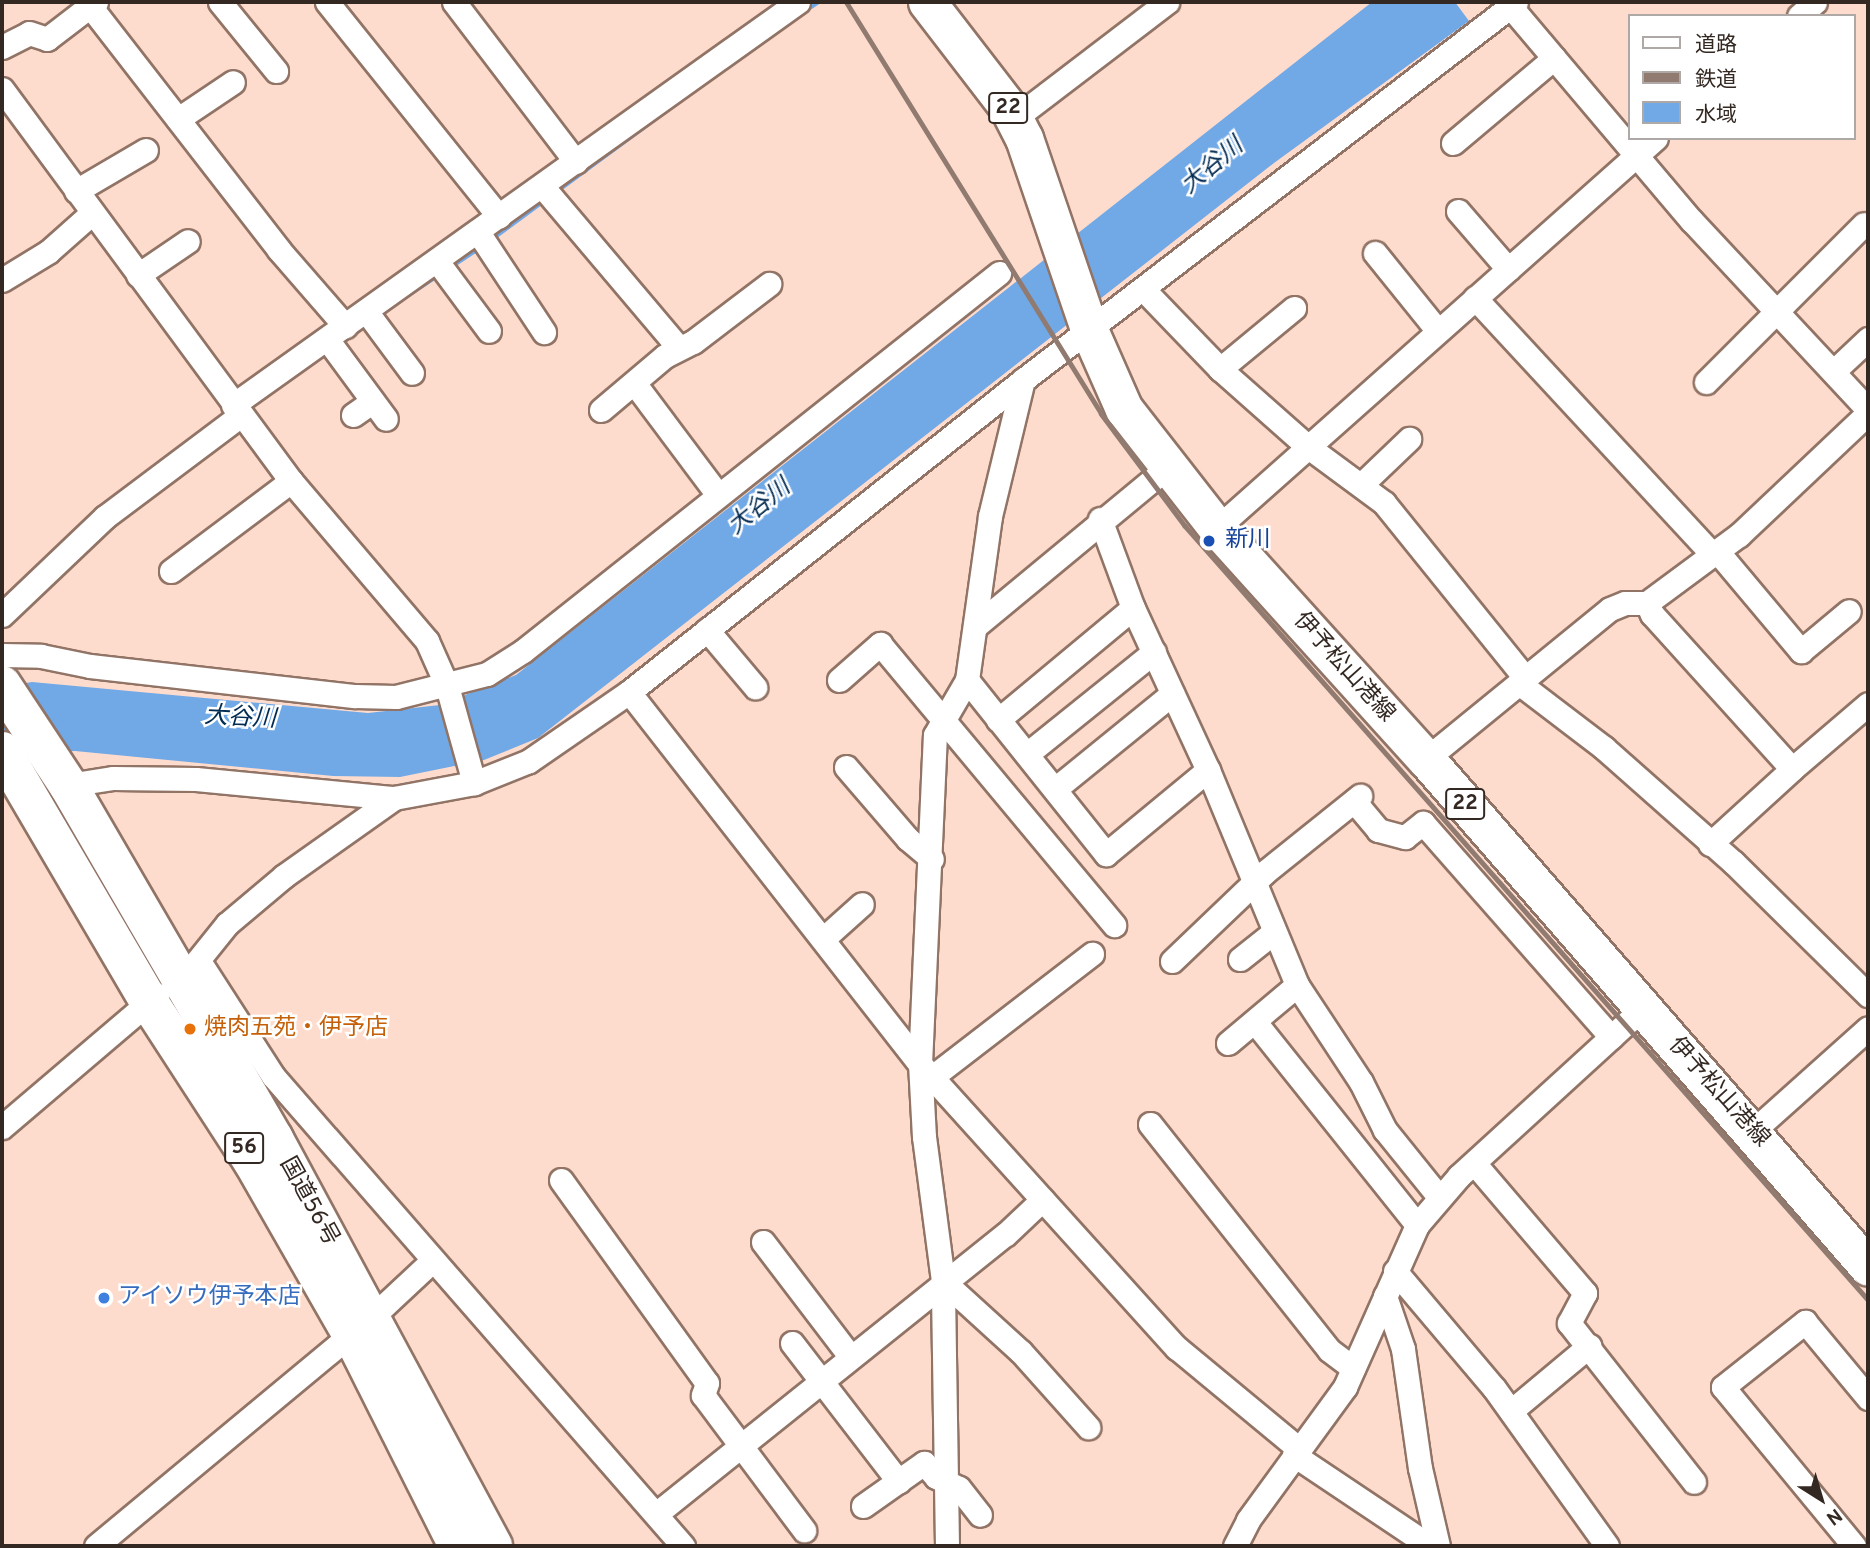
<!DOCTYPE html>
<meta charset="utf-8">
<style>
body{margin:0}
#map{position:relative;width:1870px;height:1548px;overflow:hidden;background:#fedccd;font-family:Overpass,"Noto Sans JP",sans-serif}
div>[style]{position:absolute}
.water>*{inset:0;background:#71a9e7}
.stream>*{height:6px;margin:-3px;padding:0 3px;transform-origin:3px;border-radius:3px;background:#71a9e7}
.roads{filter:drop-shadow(2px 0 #917466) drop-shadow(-2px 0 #917466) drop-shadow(0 2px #917466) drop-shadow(0 -2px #917466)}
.street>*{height:23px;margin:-11.5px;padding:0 11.5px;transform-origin:11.5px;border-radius:11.5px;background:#fff}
.primary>*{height:37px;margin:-18.5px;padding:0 18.5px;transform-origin:18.5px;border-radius:18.5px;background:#fff}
.highway>*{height:38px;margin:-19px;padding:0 19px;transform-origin:19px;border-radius:19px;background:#fff}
.rail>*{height:5px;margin:-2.5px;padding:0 2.5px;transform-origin:2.5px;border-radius:2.5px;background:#917b70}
.dots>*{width:19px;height:19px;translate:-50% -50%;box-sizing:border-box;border:4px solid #fff;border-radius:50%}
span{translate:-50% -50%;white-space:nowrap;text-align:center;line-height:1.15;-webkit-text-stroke:5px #fff;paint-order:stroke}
.shield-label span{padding:2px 5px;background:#fff;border:2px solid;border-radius:5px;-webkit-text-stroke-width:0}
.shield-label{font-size:21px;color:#342822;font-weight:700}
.transit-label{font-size:23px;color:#164399}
.left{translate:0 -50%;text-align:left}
.street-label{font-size:23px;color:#342822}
.food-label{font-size:23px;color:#c56008}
.shop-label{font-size:23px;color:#366cbe}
.water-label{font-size:24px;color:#022b52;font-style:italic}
.frame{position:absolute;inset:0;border:4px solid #342822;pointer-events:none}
.legend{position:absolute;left:1628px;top:14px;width:228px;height:126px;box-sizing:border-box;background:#fff;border:2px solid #aea9a7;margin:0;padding:9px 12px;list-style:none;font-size:21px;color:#342822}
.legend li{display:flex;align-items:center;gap:14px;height:35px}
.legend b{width:35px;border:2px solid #aea9a7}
.north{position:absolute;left:1786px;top:1464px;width:70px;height:70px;-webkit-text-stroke:5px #fff;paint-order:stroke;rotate:143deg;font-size:19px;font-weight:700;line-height:28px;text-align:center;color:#342822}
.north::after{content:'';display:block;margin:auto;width:24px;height:32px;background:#342822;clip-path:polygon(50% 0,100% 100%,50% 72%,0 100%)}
</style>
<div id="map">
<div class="water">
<div style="clip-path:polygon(1372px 2px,1455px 2px,1469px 21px,1274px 163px,538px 738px,484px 760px,400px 777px,333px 776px,75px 751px,2px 754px,2px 687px,32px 682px,368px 713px,440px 705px,516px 675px)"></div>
</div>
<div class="stream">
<div style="left:799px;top:14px;width:22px;rotate:-34deg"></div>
<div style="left:407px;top:295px;width:89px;rotate:-33.5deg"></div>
<div style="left:481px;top:246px;width:260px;rotate:-36.3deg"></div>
</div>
<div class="roads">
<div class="street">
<div style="left:96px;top:2px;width:7px;rotate:146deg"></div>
<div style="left:90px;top:6px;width:309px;rotate:52.2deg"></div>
<div style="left:279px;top:250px;width:101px;rotate:49deg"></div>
<div style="left:220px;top:2px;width:89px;rotate:50.9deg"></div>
<div style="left:327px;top:2px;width:275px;rotate:51.3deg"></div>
<div style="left:454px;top:2px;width:201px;rotate:52.7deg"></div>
<div style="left:1510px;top:6px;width:282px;rotate:49.8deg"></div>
<div style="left:1692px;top:221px;width:258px;rotate:47deg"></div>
<div style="left:1799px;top:16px;width:21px;rotate:-41deg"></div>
<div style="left:2px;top:47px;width:30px;rotate:-27deg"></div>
<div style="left:29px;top:33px;width:19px;rotate:18deg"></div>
<div style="left:47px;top:39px;width:54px;rotate:-37.5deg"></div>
<div style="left:90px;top:6px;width:5px;rotate:-127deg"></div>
<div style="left:2px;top:89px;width:487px;rotate:53.6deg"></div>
<div style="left:291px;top:481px;width:210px;rotate:49.6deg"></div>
<div style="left:427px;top:641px;width:49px;rotate:66deg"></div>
<div style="left:447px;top:686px;width:101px;rotate:74.4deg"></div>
<div style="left:178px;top:119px;width:66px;rotate:-33.9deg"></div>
<div style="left:1014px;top:119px;width:193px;rotate:-37.4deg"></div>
<div style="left:1453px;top:143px;width:132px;rotate:-40.1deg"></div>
<div style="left:542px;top:186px;width:212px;rotate:49.8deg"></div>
<div style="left:76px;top:191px;width:81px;rotate:-30.4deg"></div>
<div style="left:1458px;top:211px;width:77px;rotate:49.2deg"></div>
<div style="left:478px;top:232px;width:120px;rotate:56.6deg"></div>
<div style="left:1375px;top:253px;width:100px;rotate:51.1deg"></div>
<div style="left:437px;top:261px;width:87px;rotate:53.4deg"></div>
<div style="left:138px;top:275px;width:60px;rotate:-34.2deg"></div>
<div style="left:2px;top:280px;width:54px;rotate:-31.3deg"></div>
<div style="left:48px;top:252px;width:59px;rotate:-41.6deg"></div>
<div style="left:1144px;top:290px;width:110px;rotate:46.1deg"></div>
<div style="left:1220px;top:369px;width:116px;rotate:41.5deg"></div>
<div style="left:1307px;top:446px;width:96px;rotate:36.5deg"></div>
<div style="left:1384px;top:503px;width:225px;rotate:51.1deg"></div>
<div style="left:1475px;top:298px;width:350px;rotate:47.2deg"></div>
<div style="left:366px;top:311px;width:77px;rotate:53.4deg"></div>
<div style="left:327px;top:339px;width:99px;rotate:53.6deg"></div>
<div style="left:1220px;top:369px;width:96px;rotate:-39.5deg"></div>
<div style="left:1834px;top:371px;width:47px;rotate:-43.3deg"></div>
<div style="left:1706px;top:382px;width:223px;rotate:-45deg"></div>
<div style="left:635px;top:384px;width:139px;rotate:53.2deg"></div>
<div style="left:233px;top:405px;width:694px;rotate:-35.5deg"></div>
<div style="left:601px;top:410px;width:84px;rotate:-40.2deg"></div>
<div style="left:665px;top:356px;width:31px;rotate:-27deg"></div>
<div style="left:693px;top:342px;width:96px;rotate:-37.3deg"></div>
<div style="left:353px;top:415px;width:24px;rotate:-35deg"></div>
<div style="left:1363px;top:483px;width:64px;rotate:-43.7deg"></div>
<div style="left:1100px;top:519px;width:95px;rotate:69.7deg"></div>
<div style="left:1133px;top:608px;width:179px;rotate:65.2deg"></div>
<div style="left:1208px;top:770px;width:233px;rotate:67.5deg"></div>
<div style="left:1297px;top:985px;width:116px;rotate:56.6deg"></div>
<div style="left:1361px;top:1082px;width:54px;rotate:63.4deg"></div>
<div style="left:1385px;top:1130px;width:86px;rotate:51.1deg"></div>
<div style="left:1217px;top:528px;width:587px;rotate:-41.62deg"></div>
<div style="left:1717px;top:551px;width:131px;rotate:50deg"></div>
<div style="left:1801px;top:651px;width:62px;rotate:-39.8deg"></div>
<div style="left:171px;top:571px;width:150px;rotate:-36.9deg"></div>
<div style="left:1647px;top:603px;width:12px;rotate:66deg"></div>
<div style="left:1652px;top:614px;width:209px;rotate:47.9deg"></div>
<div style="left:1792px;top:769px;width:100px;rotate:-40.5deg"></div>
<div style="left:2px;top:615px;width:142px;rotate:-43.6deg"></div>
<div style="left:105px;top:517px;width:170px;rotate:-36.9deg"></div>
<div style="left:978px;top:624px;width:246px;rotate:-39.6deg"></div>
<div style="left:707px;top:630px;width:75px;rotate:49.9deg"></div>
<div style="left:2px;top:655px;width:39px;rotate:1deg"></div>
<div style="left:41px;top:656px;width:50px;rotate:11.5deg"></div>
<div style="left:90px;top:666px;width:267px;rotate:6.5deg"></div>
<div style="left:355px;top:696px;width:41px;rotate:1.4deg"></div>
<div style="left:396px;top:697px;width:94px;rotate:-14.2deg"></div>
<div style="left:487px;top:674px;width:43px;rotate:-32.6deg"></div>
<div style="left:523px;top:651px;width:608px;rotate:-38.45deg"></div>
<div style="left:839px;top:680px;width:55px;rotate:-41.3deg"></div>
<div style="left:880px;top:644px;width:366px;rotate:50.2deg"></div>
<div style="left:967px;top:680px;width:223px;rotate:51.4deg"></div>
<div style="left:1106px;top:854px;width:132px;rotate:-39.5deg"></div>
<div style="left:1519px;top:683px;width:107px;rotate:37.4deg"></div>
<div style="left:1604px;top:748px;width:172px;rotate:41.5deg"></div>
<div style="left:1733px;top:862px;width:190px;rotate:44.6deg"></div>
<div style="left:629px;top:692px;width:472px;rotate:52deg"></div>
<div style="left:920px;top:1064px;width:383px;rotate:47.9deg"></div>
<div style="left:1177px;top:1348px;width:158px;rotate:39.6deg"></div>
<div style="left:998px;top:720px;width:175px;rotate:-39.7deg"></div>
<div style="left:1027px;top:754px;width:163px;rotate:-38.8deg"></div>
<div style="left:1426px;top:759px;width:237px;rotate:-39.2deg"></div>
<div style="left:1610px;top:609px;width:16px;rotate:-22deg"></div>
<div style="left:1625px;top:603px;width:22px"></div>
<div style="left:1647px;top:603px;width:114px;rotate:-36.5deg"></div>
<div style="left:1739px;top:535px;width:178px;rotate:-43.4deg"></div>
<div style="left:846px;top:767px;width:95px;rotate:49.3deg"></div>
<div style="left:908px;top:839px;width:31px;rotate:40deg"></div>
<div style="left:68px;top:785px;width:46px;rotate:-8.8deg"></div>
<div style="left:113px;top:778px;width:83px;rotate:0.7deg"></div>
<div style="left:196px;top:779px;width:199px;rotate:5.5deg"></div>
<div style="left:394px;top:798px;width:81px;rotate:-10.6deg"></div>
<div style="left:474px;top:783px;width:59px;rotate:-21.8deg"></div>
<div style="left:529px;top:761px;width:121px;rotate:-34.6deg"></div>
<div style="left:629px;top:692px;width:503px;rotate:-38.37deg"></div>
<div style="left:1023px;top:380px;width:621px;rotate:-37.48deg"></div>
<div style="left:1055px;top:789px;width:151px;rotate:-39.1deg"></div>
<div style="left:1354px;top:801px;width:38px;rotate:50deg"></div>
<div style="left:1378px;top:830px;width:28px;rotate:15deg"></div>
<div style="left:1405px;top:837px;width:23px;rotate:-38deg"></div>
<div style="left:1423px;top:823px;width:285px;rotate:48.7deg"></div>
<div style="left:1710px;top:844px;width:111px;rotate:-42.4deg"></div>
<div style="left:823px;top:939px;width:52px;rotate:-41.9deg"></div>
<div style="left:1240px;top:959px;width:43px;rotate:-38.5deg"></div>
<div style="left:199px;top:961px;width:137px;rotate:57.2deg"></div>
<div style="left:273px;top:1076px;width:624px;rotate:48.9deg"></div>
<div style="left:1172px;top:961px;width:129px;rotate:-43.7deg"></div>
<div style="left:1265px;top:872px;width:122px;rotate:-38.7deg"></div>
<div style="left:190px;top:970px;width:59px;rotate:-51.2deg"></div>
<div style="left:227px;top:924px;width:75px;rotate:-40.1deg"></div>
<div style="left:284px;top:876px;width:135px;rotate:-35.3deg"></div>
<div style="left:1255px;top:1022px;width:260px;rotate:51.4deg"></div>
<div style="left:1228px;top:1043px;width:90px;rotate:-40deg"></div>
<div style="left:932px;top:1077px;width:202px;rotate:-37.6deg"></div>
<div style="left:1150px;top:1124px;width:288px;rotate:51.6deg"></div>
<div style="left:1329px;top:1350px;width:30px;rotate:37deg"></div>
<div style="left:2px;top:1127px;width:204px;rotate:-40.4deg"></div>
<div style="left:1753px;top:1131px;width:154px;rotate:-41.8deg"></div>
<div style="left:1474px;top:1163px;width:171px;rotate:49.5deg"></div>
<div style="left:1585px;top:1293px;width:34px;rotate:118deg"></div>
<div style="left:1569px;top:1323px;width:202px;rotate:51.8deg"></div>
<div style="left:561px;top:1180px;width:250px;rotate:54.3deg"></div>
<div style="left:707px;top:1383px;width:13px;rotate:108deg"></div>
<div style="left:703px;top:1395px;width:169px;rotate:53.2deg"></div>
<div style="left:763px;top:1242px;width:143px;rotate:52.7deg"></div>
<div style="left:1395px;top:1271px;width:153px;rotate:49.8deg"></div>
<div style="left:1494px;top:1388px;width:194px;rotate:54.4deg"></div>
<div style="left:943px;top:1281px;width:105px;rotate:42.3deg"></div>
<div style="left:1021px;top:1352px;width:101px;rotate:48.2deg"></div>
<div style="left:1385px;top:1296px;width:56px;rotate:71.2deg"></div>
<div style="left:1403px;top:1349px;width:120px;rotate:81.9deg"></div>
<div style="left:1420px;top:1468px;width:80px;rotate:77deg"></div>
<div style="left:792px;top:1343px;width:175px;rotate:52.4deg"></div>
<div style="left:1511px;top:1411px;width:102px;rotate:-39.8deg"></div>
<div style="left:1294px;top:1455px;width:164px;rotate:33.8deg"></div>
<div style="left:863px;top:1506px;width:75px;rotate:-35.2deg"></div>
<div style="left:924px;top:1463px;width:18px;rotate:49deg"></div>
<div style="left:936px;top:1477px;width:25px;rotate:26deg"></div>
<div style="left:959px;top:1488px;width:34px;rotate:52deg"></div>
<div style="left:656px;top:1514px;width:448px;rotate:-38.7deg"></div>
<div style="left:1006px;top:1234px;width:50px;rotate:-43.4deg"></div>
<div style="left:96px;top:1546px;width:359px;rotate:-39.7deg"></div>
<div style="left:372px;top:1317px;width:83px;rotate:-43.1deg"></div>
<div style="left:947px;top:1546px;width:265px;rotate:-90.9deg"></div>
<div style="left:943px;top:1281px;width:145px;rotate:-97.5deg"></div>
<div style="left:924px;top:1137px;width:73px;rotate:-93.1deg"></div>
<div style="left:920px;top:1064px;width:329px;rotate:-87.4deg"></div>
<div style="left:935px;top:735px;width:64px;rotate:-59.8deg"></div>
<div style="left:967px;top:680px;width:166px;rotate:-82deg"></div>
<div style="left:990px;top:516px;width:140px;rotate:-76.4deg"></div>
<div style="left:1235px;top:1546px;width:29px;rotate:-63deg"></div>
<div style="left:1248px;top:1520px;width:165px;rotate:-53.9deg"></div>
<div style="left:1345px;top:1387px;width:177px;rotate:-66deg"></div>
<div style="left:1417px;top:1225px;width:65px;rotate:-49.4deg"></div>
<div style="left:1459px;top:1176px;width:249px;rotate:-42.4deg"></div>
<div style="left:1854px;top:1546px;width:206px;rotate:-129.5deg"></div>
<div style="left:1723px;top:1387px;width:105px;rotate:-38.4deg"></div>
<div style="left:1805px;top:1322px;width:99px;rotate:50.3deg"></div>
</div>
<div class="primary">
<div style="left:927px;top:2px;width:133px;rotate:52.4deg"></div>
<div style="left:1008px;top:107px;width:35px;rotate:63deg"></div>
<div style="left:1024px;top:138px;width:205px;rotate:71.2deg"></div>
<div style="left:1090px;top:332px;width:84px;rotate:66.2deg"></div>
<div style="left:1124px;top:409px;width:151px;rotate:52deg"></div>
<div style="left:1217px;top:528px;width:312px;rotate:47.9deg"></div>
<div style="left:1426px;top:759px;width:673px;rotate:48.97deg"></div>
</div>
<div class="highway">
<div style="left:2px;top:685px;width:120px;rotate:56.6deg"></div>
<div style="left:68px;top:785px;width:410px;rotate:59.8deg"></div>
<div style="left:274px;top:1139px;width:462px;rotate:61.7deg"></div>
<div style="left:2px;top:751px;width:291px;rotate:59.6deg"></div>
<div style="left:149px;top:1002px;width:191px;rotate:57deg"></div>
<div style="left:253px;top:1162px;width:197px;rotate:60.2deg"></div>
<div style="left:351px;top:1333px;width:238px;rotate:63.3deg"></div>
</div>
</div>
<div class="rail">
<div style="left:846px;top:2px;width:485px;rotate:58.2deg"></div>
<div style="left:1101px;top:414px;width:139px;rotate:53.2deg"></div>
<div style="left:1184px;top:525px;width:1034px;rotate:48.57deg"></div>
</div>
<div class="dots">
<div style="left:1209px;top:541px;background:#1a4fb4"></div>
<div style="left:190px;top:1029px;background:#e8710a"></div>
<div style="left:104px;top:1298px;background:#3f7fe0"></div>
</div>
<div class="shield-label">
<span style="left:1008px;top:108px">22</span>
<span style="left:1465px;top:804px">22</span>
<span style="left:244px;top:1148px">56</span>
</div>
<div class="transit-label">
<span class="left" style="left:1225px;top:541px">新川</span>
</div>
<div class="street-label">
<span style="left:1343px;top:668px;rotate:48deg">伊予松山港線</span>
<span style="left:1718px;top:1093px;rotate:48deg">伊予松山港線</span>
<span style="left:308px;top:1202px;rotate:61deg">国道56号</span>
</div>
<div class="food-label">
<span class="left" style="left:204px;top:1029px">焼肉五苑・伊予店</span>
</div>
<div class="shop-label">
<span class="left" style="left:118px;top:1298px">アイソウ伊予本店</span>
</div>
<div class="water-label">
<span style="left:1213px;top:167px;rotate:-40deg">大谷川</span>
<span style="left:760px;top:508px;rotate:-39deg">大谷川</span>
<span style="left:240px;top:719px;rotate:3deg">大谷川</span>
</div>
<div class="frame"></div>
<ul class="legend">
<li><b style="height:9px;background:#fff"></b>道路</li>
<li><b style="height:9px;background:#917b70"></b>鉄道</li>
<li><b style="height:19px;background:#71a9e7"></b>水域</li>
</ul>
<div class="north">N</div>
</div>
